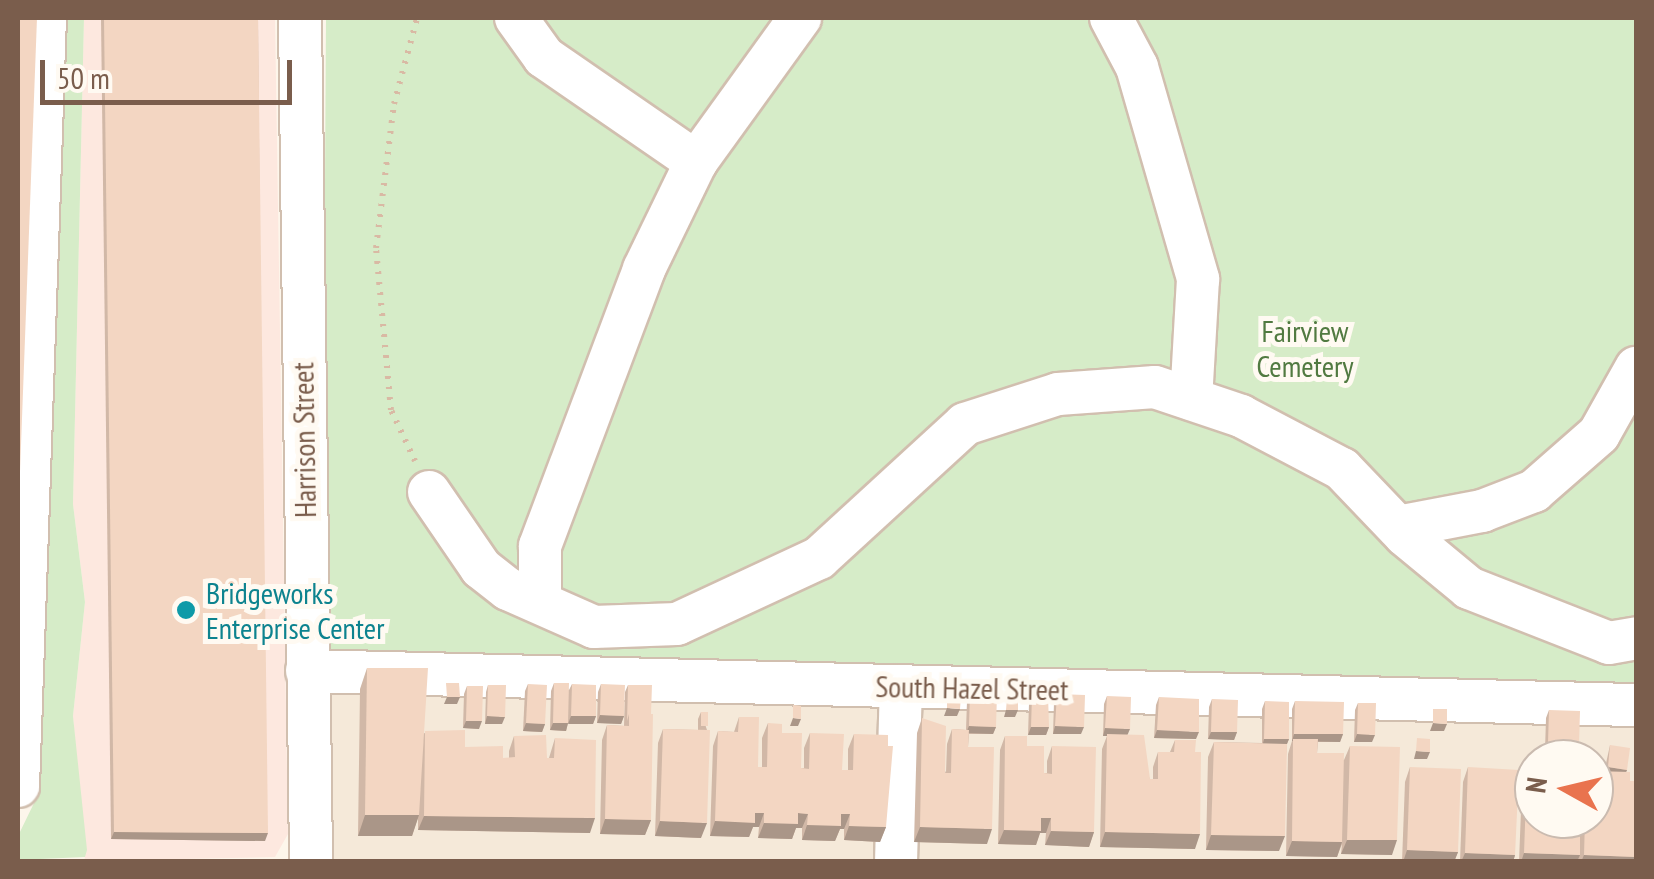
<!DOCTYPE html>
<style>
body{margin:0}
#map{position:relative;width:1654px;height:879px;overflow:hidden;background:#fdf6eb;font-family:"PT Sans Narrow",sans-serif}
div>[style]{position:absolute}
.residential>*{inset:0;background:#f5e9d9}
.commercial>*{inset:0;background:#fde8df}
.green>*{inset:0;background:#d6ecc8}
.path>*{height:6px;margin-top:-3px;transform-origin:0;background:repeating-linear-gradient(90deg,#d9b9a4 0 2.5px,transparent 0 10.5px)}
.roads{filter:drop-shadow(2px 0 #d1bfaf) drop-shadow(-2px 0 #d1bfaf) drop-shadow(0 2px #d1bfaf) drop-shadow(0 -2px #d1bfaf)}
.minor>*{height:42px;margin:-21px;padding:0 21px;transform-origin:21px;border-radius:21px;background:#fff}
.wall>*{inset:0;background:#d1b8a7}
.shaded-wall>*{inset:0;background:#aa9688}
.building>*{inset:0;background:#f3d6c2}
.dots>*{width:28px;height:28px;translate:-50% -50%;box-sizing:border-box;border:5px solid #fffaf2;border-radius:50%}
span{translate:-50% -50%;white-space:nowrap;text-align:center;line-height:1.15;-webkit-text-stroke:10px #fffaf2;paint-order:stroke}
.park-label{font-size:30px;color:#517a41}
.street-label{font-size:30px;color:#7a5d4c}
.culture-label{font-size:30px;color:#0d838f}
.left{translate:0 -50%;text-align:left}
.frame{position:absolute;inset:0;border:20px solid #7a5d4c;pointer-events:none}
.north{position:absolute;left:1514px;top:739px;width:100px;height:100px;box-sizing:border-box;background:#fffaf2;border:2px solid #cabbb0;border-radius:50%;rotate:278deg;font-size:28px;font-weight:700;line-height:40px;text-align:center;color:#7a5d4c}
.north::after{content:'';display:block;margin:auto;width:35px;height:45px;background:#e9734e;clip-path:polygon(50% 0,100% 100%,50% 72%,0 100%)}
.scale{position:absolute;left:40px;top:60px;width:252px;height:45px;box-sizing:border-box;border:5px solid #7a5d4c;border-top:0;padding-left:12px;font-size:30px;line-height:35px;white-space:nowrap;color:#7a5d4c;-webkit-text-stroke:8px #fffaf2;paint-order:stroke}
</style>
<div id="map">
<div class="residential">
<div style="clip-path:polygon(evenodd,325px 655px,1636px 687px,1636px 861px,322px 862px,325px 655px,1534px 759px,1594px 759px,1594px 819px,1534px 819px,1534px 759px)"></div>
</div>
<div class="commercial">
<div style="clip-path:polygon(84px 18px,275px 18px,288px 834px,275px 857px,85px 861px,73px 716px,85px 602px,73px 504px)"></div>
</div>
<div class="green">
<div style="clip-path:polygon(52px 18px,84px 18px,73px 504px,85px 602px,73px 716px,87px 850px,85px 857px,18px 860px,18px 836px,35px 801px,28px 745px)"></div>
<div style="clip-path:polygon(326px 18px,1636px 18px,1636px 687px,332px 657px,326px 633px,323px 517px)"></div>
</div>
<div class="path">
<div style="left:415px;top:461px;width:56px;rotate:-115.2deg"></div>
<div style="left:391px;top:410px;width:163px;rotate:-95.3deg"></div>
<div style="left:376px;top:248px;width:145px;rotate:-82.9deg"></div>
<div style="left:394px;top:104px;width:89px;rotate:-75deg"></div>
</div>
<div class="roads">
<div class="minor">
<div style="left:300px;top:18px;width:844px;rotate:89.25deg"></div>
<div style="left:516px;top:18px;width:48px;rotate:54.3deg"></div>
<div style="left:544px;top:57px;width:185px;rotate:34.6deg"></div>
<div style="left:1111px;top:18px;width:55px;rotate:62deg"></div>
<div style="left:1137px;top:67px;width:221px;rotate:73.9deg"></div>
<div style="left:1198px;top:279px;width:120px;rotate:93.3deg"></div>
<div style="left:429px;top:492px;width:92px;rotate:55.6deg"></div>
<div style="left:481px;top:568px;width:34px;rotate:38deg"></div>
<div style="left:508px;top:589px;width:94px;rotate:23.8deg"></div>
<div style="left:594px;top:627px;width:83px;rotate:-2.1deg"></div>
<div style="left:677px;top:624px;width:157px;rotate:-24.9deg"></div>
<div style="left:819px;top:558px;width:198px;rotate:-42.5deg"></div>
<div style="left:965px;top:424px;width:98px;rotate:-17.9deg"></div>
<div style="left:1058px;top:394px;width:97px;rotate:-4.1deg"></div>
<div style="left:1155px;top:387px;width:91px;rotate:18.6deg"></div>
<div style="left:1241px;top:416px;width:114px;rotate:27.7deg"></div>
<div style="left:1342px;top:469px;width:91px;rotate:46.3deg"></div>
<div style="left:1405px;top:535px;width:83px;rotate:39.6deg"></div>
<div style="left:1469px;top:588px;width:150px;rotate:21.4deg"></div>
<div style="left:1609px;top:643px;width:27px;rotate:-10deg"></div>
<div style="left:1398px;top:527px;width:86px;rotate:-10.8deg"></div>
<div style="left:1482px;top:511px;width:56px;rotate:-21deg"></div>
<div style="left:1534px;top:491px;width:86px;rotate:-41.2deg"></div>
<div style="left:1599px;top:434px;width:76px;rotate:-60.7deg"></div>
<div style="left:540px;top:598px;width:52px;rotate:-90deg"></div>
<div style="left:540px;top:546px;width:296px;rotate:-69.4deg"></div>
<div style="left:644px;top:269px;width:119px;rotate:-64.1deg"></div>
<div style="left:696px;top:162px;width:178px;rotate:-54.2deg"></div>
<div style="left:307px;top:671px;width:1329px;rotate:1.47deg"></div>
<div style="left:18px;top:786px;width:768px;rotate:-87.99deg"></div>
<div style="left:896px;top:862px;width:176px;rotate:-88.4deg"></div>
</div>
</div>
<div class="wall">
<div style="clip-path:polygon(101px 18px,258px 18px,265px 841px,111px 839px)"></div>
<div style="clip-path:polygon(367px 668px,424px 733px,465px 747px,503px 758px,509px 758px,509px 751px,514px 736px,547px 758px,549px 758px,555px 738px,590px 833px,418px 830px,418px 818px,412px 836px,358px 836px,360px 689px)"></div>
<div style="clip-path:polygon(554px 683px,569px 690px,572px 684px,596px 716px,593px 724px,568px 723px,566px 731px,550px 730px,551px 691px)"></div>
<div style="clip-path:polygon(528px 684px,545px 724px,542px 732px,523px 731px,525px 691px)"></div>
<div style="clip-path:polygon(601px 684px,624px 716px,621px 724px,597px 723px,598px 692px)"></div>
<div style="clip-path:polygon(488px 685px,502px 724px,485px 724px,486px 692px)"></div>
<div style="clip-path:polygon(628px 685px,651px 714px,651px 820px,645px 835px,600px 834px,602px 740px,607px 725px,624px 726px,625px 692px)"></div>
<div style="clip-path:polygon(467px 686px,479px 729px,463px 728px,464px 694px)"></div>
<div style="clip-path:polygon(970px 693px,996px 727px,993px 734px,969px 734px,968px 747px,987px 844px,914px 842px,917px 733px,922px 718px,946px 773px,947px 744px,952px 729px,966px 730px,967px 701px)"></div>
<div style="clip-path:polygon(1057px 694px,1081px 734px,1053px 734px,1054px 702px)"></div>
<div style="clip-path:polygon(1032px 695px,1049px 727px,1046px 735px,1028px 735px,1029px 703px)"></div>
<div style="clip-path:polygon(1107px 696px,1150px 779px,1153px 779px,1153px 767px,1158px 752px,1170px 752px,1175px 740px,1195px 849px,1100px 847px,1102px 749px,1107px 736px,1103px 736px,1104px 704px)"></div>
<div style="clip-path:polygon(1159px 697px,1196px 739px,1154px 738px,1156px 705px)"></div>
<div style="clip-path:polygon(1212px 699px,1237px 732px,1234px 740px,1208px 739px,1209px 707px)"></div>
<div style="clip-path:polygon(1265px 701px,1289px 739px,1287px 744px,1279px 851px,1206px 850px,1208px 757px,1214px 742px,1262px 743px,1262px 709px)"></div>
<div style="clip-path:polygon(1295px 701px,1343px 734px,1340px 742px,1318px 742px,1317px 753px,1344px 760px,1350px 746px,1392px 855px,1341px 854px,1342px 844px,1337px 857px,1286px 856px,1288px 754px,1292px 741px,1292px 709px)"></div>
<div style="clip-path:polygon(1358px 703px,1372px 742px,1354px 742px,1355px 710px)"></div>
<div style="clip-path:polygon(1549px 710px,1579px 745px,1576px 752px,1545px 751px,1546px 718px)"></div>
<div style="clip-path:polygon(701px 712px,707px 730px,701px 838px,655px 836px,658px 743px,663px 729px,698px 730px,698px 719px)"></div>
<div style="clip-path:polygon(739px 717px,758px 767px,762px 767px,762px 738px,768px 723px,782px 733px,801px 768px,804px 768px,804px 748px,810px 733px,842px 770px,848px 770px,848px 749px,854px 734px,886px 827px,880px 842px,844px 840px,844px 829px,840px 829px,835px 841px,802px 840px,802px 828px,796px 828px,792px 839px,758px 838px,759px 827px,753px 827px,749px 837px,710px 836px,713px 746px,718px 731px,734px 732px)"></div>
<div style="clip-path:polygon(1005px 736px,1044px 773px,1047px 773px,1047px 761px,1052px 746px,1094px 832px,1089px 847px,1045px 845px,1046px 833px,1040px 833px,1036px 845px,998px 844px,1000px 750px)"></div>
<div style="clip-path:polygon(1610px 745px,1627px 770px,1626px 772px,1630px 781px,1636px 781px,1636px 862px,1578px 862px,1579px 858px,1577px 862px,1519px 862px,1522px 784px,1527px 769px,1534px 819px,1594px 819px)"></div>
<div style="clip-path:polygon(1410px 767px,1458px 852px,1454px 862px,1402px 862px,1405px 782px)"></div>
<div style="clip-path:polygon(1468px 767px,1515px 855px,1513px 862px,1460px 862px,1463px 782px)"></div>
</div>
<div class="shaded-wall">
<div style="clip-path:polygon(447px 697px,460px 697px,457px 704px,444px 704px)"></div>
<div style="clip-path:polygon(947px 708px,960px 709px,957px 716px,944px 716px)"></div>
<div style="clip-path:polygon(1006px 710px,1018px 710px,1015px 717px,1004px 717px)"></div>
<div style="clip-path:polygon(600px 715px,624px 716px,621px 724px,597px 723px)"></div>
<div style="clip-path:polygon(487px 716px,505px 717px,502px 724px,485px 724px)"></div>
<div style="clip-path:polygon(571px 716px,596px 716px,593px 724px,568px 724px)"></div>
<div style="clip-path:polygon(793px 718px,801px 719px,798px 726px,790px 726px)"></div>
<div style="clip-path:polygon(466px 721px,482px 721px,479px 729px,463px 728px)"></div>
<div style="clip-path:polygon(526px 723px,545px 724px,542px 732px,523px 731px)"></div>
<div style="clip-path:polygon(553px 723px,568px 723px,566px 731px,550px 730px)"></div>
<div style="clip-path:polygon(1433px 723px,1447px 724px,1444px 731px,1430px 731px)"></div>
<div style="clip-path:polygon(969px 726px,996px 727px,993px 734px,966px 733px)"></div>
<div style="clip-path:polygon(1055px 726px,1084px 727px,1081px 734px,1053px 734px)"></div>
<div style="clip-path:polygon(1031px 727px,1049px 727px,1046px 735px,1028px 735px)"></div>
<div style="clip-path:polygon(1105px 728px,1130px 729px,1127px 736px,1103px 736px)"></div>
<div style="clip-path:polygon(1157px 730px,1199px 732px,1196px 739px,1154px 738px)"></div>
<div style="clip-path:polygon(1211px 732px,1237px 732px,1234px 740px,1208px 739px)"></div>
<div style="clip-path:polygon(1294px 734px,1343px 734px,1340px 742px,1292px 741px)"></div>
<div style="clip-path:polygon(1357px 734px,1375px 735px,1372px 742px,1354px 742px)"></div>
<div style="clip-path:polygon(1264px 739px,1289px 739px,1286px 746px,1262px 747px)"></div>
<div style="clip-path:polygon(1548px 743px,1579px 745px,1576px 752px,1545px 751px)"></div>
<div style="clip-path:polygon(1416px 751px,1430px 752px,1427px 759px,1414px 759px)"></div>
<div style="clip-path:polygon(1608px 767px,1627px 770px,1624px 777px,1605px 775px)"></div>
<div style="clip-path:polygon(755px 813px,764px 813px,759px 827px,753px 827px,749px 837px,710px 836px,715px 821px)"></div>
<div style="clip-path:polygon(798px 813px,808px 814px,802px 828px,796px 828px,792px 839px,758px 838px,764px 823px)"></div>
<div style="clip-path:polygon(841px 814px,850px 814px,844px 829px,840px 829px,835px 841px,802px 840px,807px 825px)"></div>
<div style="clip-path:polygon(365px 815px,419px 815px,412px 836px,358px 836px)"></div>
<div style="clip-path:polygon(424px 816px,595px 818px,590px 833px,418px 830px)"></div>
<div style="clip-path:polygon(1041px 818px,1051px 818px,1046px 833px,1040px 833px,1036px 845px,998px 844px,1004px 830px)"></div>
<div style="clip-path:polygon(605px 819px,651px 820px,645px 835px,600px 834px)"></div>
<div style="clip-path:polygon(660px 821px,707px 823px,701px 838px,655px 836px)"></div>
<div style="clip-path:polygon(849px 826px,886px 827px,880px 842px,844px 840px)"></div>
<div style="clip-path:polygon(920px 827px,992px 829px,987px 844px,914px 842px)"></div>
<div style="clip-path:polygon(1051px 831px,1094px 832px,1089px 847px,1045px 845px)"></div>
<div style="clip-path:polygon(114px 832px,268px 833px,265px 841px,111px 839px)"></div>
<div style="clip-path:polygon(1105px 832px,1200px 834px,1195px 849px,1100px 847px)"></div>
<div style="clip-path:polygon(1211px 835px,1285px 836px,1279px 851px,1206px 850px)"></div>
<div style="clip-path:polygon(1347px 840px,1397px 840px,1392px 855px,1341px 854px)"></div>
<div style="clip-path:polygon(1292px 841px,1342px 842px,1337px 857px,1286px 856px)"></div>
<div style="clip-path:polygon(1407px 850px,1458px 852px,1454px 862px,1403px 862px)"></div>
<div style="clip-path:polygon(1465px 853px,1515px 855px,1513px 862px,1461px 862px)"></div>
<div style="clip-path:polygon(1524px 853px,1580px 855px,1577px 862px,1521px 862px)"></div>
<div style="clip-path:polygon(1584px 855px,1636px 857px,1636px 862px,1581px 862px)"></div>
</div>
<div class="building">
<div style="clip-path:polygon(18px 18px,37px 18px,18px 525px)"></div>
<div style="clip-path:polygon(104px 18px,258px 18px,268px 833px,114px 832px)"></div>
<div style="clip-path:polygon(367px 668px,428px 668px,419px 815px,365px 815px)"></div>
<div style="clip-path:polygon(446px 683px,459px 683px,460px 697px,447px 697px)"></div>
<div style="clip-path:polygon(554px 683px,569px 683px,568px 723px,553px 723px)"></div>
<div style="clip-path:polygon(528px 684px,547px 685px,545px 724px,526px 723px)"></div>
<div style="clip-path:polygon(572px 684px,596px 685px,596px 716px,571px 716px)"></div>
<div style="clip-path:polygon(601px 684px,625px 685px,624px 716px,600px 715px)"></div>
<div style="clip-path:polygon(488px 685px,506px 685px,505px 717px,487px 716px)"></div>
<div style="clip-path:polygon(628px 685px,652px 685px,651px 714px,629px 714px,627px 721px)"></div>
<div style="clip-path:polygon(467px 686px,483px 686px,482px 721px,466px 721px)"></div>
<div style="clip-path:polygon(970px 693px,997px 694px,996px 727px,969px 726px)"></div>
<div style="clip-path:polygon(1057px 694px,1085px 695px,1084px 727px,1055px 726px)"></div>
<div style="clip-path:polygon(1032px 695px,1048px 695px,1049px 727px,1031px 727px)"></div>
<div style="clip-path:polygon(947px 696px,961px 696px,960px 709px,947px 708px)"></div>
<div style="clip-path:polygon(1107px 696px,1131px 697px,1130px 729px,1105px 728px)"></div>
<div style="clip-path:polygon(1018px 697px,1018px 710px,1006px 710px,1007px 698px)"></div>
<div style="clip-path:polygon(1159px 697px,1199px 699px,1199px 732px,1157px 730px)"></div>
<div style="clip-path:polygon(1212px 699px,1238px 700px,1237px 732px,1211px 732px)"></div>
<div style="clip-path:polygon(1265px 701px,1289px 702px,1289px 739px,1264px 739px)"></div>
<div style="clip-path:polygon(1295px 701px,1344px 702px,1343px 734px,1294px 734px)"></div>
<div style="clip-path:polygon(1358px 703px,1376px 703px,1375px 735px,1357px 734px)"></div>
<div style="clip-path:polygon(793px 705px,801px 706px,801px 719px,793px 718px)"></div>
<div style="clip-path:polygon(1433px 709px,1447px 709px,1447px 724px,1433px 723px)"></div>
<div style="clip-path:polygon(1549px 710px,1580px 711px,1579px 745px,1548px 743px)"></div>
<div style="clip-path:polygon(701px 712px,708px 712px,708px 726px,701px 726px)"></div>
<div style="clip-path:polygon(629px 714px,653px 714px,651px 820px,605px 819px,607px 725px,629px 726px)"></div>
<div style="clip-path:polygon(739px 717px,759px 717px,758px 767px,767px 767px,768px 723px,782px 724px,782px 733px,802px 733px,801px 768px,809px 769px,810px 733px,844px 734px,842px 770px,853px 770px,854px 734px,888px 735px,888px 746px,893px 746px,886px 827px,849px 826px,850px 814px,841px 814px,841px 826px,807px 825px,808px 814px,798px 813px,798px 824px,764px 823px,764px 813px,755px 813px,755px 823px,715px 821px,718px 731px,738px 732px)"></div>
<div style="clip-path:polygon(922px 718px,946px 726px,945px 773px,951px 773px,952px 729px,969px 730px,968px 747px,994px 747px,992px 829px,920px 827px)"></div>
<div style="clip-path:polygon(663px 729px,710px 730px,707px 823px,660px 821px)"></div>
<div style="clip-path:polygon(465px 730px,465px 747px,503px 746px,503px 758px,515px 757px,514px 736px,546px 735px,547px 758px,554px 758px,555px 738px,596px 740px,595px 818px,424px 816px,425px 731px)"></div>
<div style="clip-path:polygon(1107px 734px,1144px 735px,1150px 779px,1158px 779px,1158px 752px,1174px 752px,1175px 740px,1196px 740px,1195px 752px,1201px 752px,1200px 834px,1105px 832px)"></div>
<div style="clip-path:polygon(1005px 736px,1027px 736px,1027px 746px,1044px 746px,1044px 773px,1052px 774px,1052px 746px,1096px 747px,1094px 832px,1051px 831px,1051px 818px,1041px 818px,1041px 831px,1004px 830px)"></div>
<div style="clip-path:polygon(1417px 738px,1430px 739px,1430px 752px,1416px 751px)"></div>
<div style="clip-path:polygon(1293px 739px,1318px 739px,1317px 753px,1344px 753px,1342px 842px,1292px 841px)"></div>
<div style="clip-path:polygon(1214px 742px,1287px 744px,1285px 836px,1211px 835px)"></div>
<div style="clip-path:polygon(1610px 745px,1630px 748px,1627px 770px,1608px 767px)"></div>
<div style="clip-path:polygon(1350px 746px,1400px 747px,1397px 840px,1347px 840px)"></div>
<div style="clip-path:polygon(1410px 767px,1461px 769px,1458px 852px,1407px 850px)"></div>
<div style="clip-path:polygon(1468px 767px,1519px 770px,1515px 855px,1465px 853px)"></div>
<div style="clip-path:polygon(1527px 769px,1534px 769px,1534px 819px,1580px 819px,1580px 855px,1524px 853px)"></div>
<div style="clip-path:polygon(1594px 771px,1630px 772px,1630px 781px,1636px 781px,1636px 857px,1584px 855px,1585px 819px,1594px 819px)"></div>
</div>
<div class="dots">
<div style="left:186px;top:610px;background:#0f9aa8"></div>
</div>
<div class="park-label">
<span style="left:1305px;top:348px">Fairview<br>Cemetery</span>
</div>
<div class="street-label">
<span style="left:304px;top:440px;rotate:-91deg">Harrison Street</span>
<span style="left:972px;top:688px;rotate:1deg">South Hazel Street</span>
</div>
<div class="culture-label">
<span class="left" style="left:206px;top:610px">Bridgeworks<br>Enterprise Center</span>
</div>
<div class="frame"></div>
<div class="north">N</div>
<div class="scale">50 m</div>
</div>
